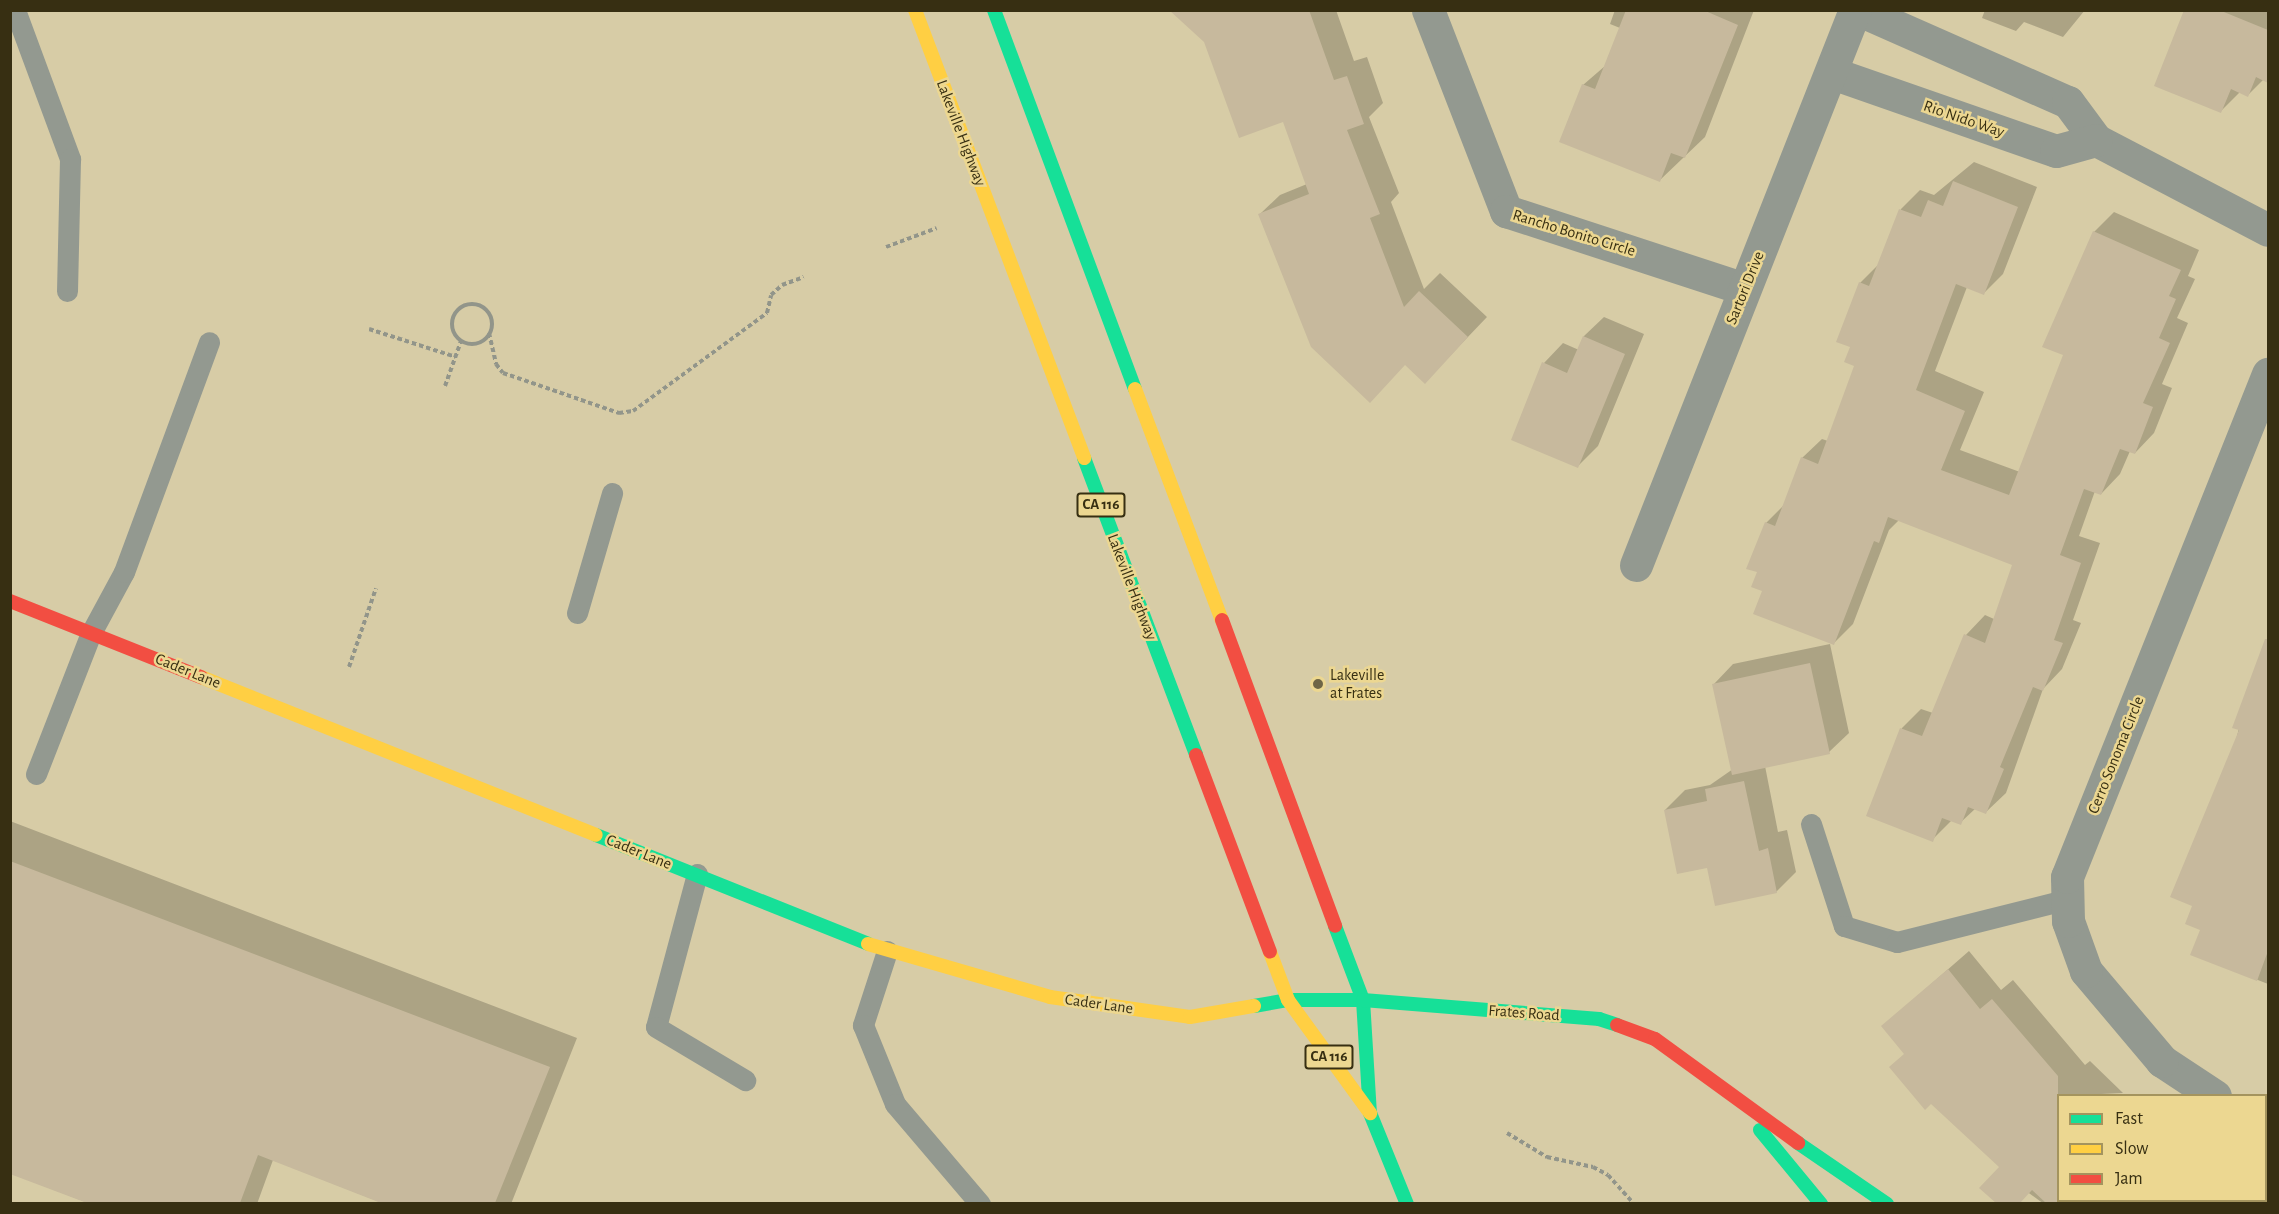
<!DOCTYPE html>
<style>
body{margin:0}
#map{position:relative;width:2279px;height:1214px;overflow:hidden;background:#d7cca6;font-family:"Alegreya Sans",sans-serif}
div>[style]{position:absolute}
.shadow>*{inset:0;background:#0003}
.building>*{inset:0;background:#c7b99d}
.path>*{height:4px;margin-top:-2px;transform-origin:0;background:repeating-linear-gradient(90deg,#92958a 0 4.5px,transparent 0 7.5px)}
.path>.ring{margin:-2px;padding:0;box-sizing:content-box;background:none;border:4px solid #92958a;border-radius:50%}
.lane>*{height:21px;margin:-10.5px;padding:0 10.5px;transform-origin:10.5px;border-radius:10.5px;background:#939990}
.street>*{height:33px;margin:-16.5px;padding:0 16.5px;transform-origin:16.5px;border-radius:16.5px;background:#939990}
.fast>*{height:14px;margin:-7px;padding:0 7px;transform-origin:7px;border-radius:7px;background:#16e098}
.slow>*{height:14px;margin:-7px;padding:0 7px;transform-origin:7px;border-radius:7px;background:#ffcf43}
.jam>*{height:14px;margin:-7px;padding:0 7px;transform-origin:7px;border-radius:7px;background:#f24e42}
.dots>*{width:16px;height:16px;translate:-50% -50%;box-sizing:border-box;border:3px solid #ecd791;border-radius:50%}
span{translate:-50% -50%;white-space:nowrap;text-align:center;line-height:1.15;-webkit-text-stroke:5px #ecd791;paint-order:stroke}
.shield-label span{padding:2px 4px;background:#ecd791;border:2px solid;border-radius:4px;-webkit-text-stroke-width:0}
.shield-label{font-size:15px;color:#372f12;font-weight:700}
.street-label{font-size:16px;color:#372f12}
.poi-label{font-size:16px;color:#372f12}
.left{translate:0 -50%;text-align:left}
.frame{position:absolute;inset:0;border:12px solid #372f12;pointer-events:none}
.legend{position:absolute;left:2057px;top:1094px;width:210px;height:108px;box-sizing:border-box;background:#ecd791;border:2px solid #a4945e;margin:0;padding:8px 10px;list-style:none;font-size:18px;color:#372f12}
.legend li{display:flex;align-items:center;gap:12px;height:30px}
.legend b{width:30px;border:2px solid #a4945e}
</style>
<div id="map">
<div class="shadow">
<div style="clip-path:polygon(1189px 10px,1336px 10px,1354px 61px,1367px 57px,1383px 103px,1369px 117px,1399px 193px,1391px 202px,1424px 289px,1440px 273px,1487px 317px,1444px 362px,1260px 214px,1280px 195px,1307px 184px,1284px 120px,1206px 41px)"></div>
<div style="clip-path:polygon(1615px 10px,1754px 10px,1705px 137px,1660px 180px,1583px 85px,1605px 66px,1620px 28px,1610px 24px)"></div>
<div style="clip-path:polygon(1985px 10px,2085px 10px,2063px 37px,2024px 22px,2016px 31px,1982px 18px)"></div>
<div style="clip-path:polygon(2186px 10px,2268px 10px,2268px 81px,2264px 79px,2248px 95px,2240px 92px,2221px 111px)"></div>
<div style="clip-path:polygon(1974px 162px,2037px 187px,2003px 274px,1984px 293px,1967px 287px,1935px 371px,1984px 392px,1960px 450px,2020px 472px,2065px 354px,2094px 232px,2114px 212px,2199px 250px,2188px 276px,2195px 279px,2177px 318px,2188px 323px,2162px 384px,2172px 388px,2154px 433px,2135px 453px,2130px 451px,2120px 474px,2101px 494px,2095px 491px,2079px 536px,2100px 543px,2073px 620px,2081px 623px,2062px 669px,2043px 689px,2006px 793px,1986px 812px,1976px 808px,1960px 823px,1952px 820px,1932px 840px,1868px 815px,1902px 728px,1921px 709px,1933px 713px,1966px 635px,1985px 615px,1994px 619px,2014px 564px,1899px 520px,1889px 530px,1853px 624px,1834px 643px,1764px 590px,1759px 572px,1766px 523px,1785px 504px,1802px 458px,1822px 439px,1828px 441px,1856px 365px,1851px 346px,1860px 283px,1880px 263px,1901px 209px,1920px 190px,1934px 195px)"></div>
<div style="clip-path:polygon(1604px 317px,1644px 334px,1598px 446px,1578px 466px,1544px 363px,1563px 343px,1579px 350px,1584px 336px)"></div>
<div style="clip-path:polygon(1830px 644px,1849px 733px,1829px 752px,1765px 766px,1778px 832px,1787px 830px,1796px 872px,1776px 892px,1709px 866px,1665px 810px,1685px 790px,1710px 785px,1733px 769px,1714px 684px,1733px 664px)"></div>
<div style="clip-path:polygon(2268px 663px,2268px 984px,2192px 954px,2202px 929px,2194px 905px,2251px 681px)"></div>
<div style="clip-path:polygon(10px 821px,577px 1038px,511px 1204px,385px 1204px,273px 1160px,257px 1204px,91px 1204px,10px 1173px)"></div>
<div style="clip-path:polygon(1969px 951px,2001px 990px,2013px 980px,2085px 1065px,2090px 1061px,2123px 1093px,2058px 1096px,2058px 1200px,2217px 1204px,2044px 1204px,2026px 1191px,2013px 1204px,1998px 1204px,1981px 1188px,2001px 1167px,1883px 1026px)"></div>
</div>
<div class="building">
<div style="clip-path:polygon(1169px 10px,1309px 10px,1334px 80px,1347px 76px,1364px 124px,1347px 130px,1380px 214px,1370px 218px,1404px 307px,1419px 291px,1468px 337px,1425px 384px,1405px 365px,1370px 403px,1311px 347px,1258px 214px,1309px 194px,1283px 122px,1239px 138px,1204px 42px)"></div>
<div style="clip-path:polygon(1626px 10px,1703px 10px,1738px 25px,1685px 158px,1671px 153px,1660px 182px,1559px 142px,1582px 84px,1595px 89px)"></div>
<div style="clip-path:polygon(2184px 10px,2219px 10px,2268px 30px,2268px 83px,2256px 77px,2248px 97px,2231px 89px,2221px 113px,2154px 86px)"></div>
<div style="clip-path:polygon(1953px 181px,2018px 207px,1984px 295px,1956px 284px,1916px 390px,1965px 411px,1941px 470px,2009px 495px,2063px 355px,2042px 347px,2093px 231px,2181px 270px,2169px 296px,2176px 299px,2159px 338px,2170px 343px,2143px 403px,2153px 407px,2135px 454px,2120px 449px,2101px 495px,2084px 489px,2060px 555px,2081px 563px,2054px 640px,2063px 643px,2043px 691px,2033px 687px,2000px 767px,2004px 769px,1986px 814px,1968px 807px,1961px 825px,1942px 818px,1933px 842px,1866px 816px,1900px 728px,1922px 736px,1964px 634px,1985px 643px,2012px 565px,1888px 517px,1879px 543px,1874px 541px,1834px 645px,1753px 614px,1762px 591px,1751px 587px,1757px 572px,1746px 569px,1765px 522px,1775px 526px,1801px 457px,1818px 464px,1854px 366px,1844px 362px,1850px 347px,1836px 342px,1859px 282px,1869px 286px,1899px 209px,1921px 217px,1928px 200px,1943px 206px)"></div>
<div style="clip-path:polygon(1583px 336px,1625px 354px,1578px 468px,1511px 440px,1542px 362px,1567px 373px)"></div>
<div style="clip-path:polygon(2265px 639px,2268px 639px,2268px 951px,2257px 981px,2190px 955px,2200px 930px,2185px 924px,2192px 906px,2170px 897px,2239px 730px,2232px 728px)"></div>
<div style="clip-path:polygon(1810px 663px,1830px 754px,1732px 775px,1712px 684px)"></div>
<div style="clip-path:polygon(1744px 781px,1759px 851px,1768px 848px,1777px 893px,1715px 906px,1707px 868px,1677px 874px,1664px 810px,1707px 801px,1705px 789px)"></div>
<div style="clip-path:polygon(10px 861px,550px 1067px,495px 1203px,381px 1203px,258px 1155px,240px 1203px,87px 1203px,10px 1174px)"></div>
<div style="clip-path:polygon(1948px 969px,1980px 1009px,1992px 999px,2058px 1076px,2058px 1203px,2046px 1203px,2032px 1190px,2020px 1203px,1996px 1203px,1979px 1188px,1999px 1167px,1931px 1104px,1925px 1110px,1889px 1067px,1904px 1054px,1881px 1026px)"></div>
</div>
<div class="path">
<div style="left:886px;top:247px;width:54px;rotate:-20.4deg"></div>
<div class="ring" style="left:452px;top:304px;width:36px;height:36px"></div>
<div style="left:369px;top:329px;width:91px;rotate:17.8deg"></div>
<div style="left:489px;top:333px;width:32px;rotate:77deg"></div>
<div style="left:496px;top:364px;width:11px;rotate:52deg"></div>
<div style="left:503px;top:373px;width:123px;rotate:19deg"></div>
<div style="left:619px;top:413px;width:14px;rotate:-8deg"></div>
<div style="left:633px;top:411px;width:166px;rotate:-36.2deg"></div>
<div style="left:767px;top:313px;width:18px;rotate:-77deg"></div>
<div style="left:771px;top:295px;width:15px;rotate:-42deg"></div>
<div style="left:782px;top:285px;width:23px;rotate:-20deg"></div>
<div style="left:445px;top:386px;width:48px;rotate:-70.4deg"></div>
<div style="left:349px;top:667px;width:83px;rotate:-71.1deg"></div>
<div style="left:1507px;top:1133px;width:47px;rotate:31deg"></div>
<div style="left:1547px;top:1157px;width:47px;rotate:12.3deg"></div>
<div style="left:1593px;top:1167px;width:17px;rotate:28deg"></div>
<div style="left:1608px;top:1175px;width:39px;rotate:48deg"></div>
</div>
<div class="lane">
<div style="left:15px;top:10px;width:159px;rotate:69.7deg"></div>
<div style="left:70px;top:159px;width:132px;rotate:91.3deg"></div>
<div style="left:577px;top:613px;width:125px;rotate:-73.7deg"></div>
<div style="left:36px;top:774px;width:151px;rotate:-68.7deg"></div>
<div style="left:91px;top:633px;width:69px;rotate:-61.6deg"></div>
<div style="left:124px;top:572px;width:245px;rotate:-69.7deg"></div>
<div style="left:1811px;top:824px;width:107px;rotate:72.1deg"></div>
<div style="left:1844px;top:926px;width:55px;rotate:16.8deg"></div>
<div style="left:1897px;top:942px;width:176px;rotate:-14.1deg"></div>
<div style="left:697px;top:874px;width:158px;rotate:105deg"></div>
<div style="left:656px;top:1027px;width:104px;rotate:30.8deg"></div>
<div style="left:887px;top:951px;width:78px;rotate:108deg"></div>
<div style="left:863px;top:1025px;width:85px;rotate:67.9deg"></div>
<div style="left:895px;top:1104px;width:131px;rotate:49.6deg"></div>
</div>
<div class="street">
<div style="left:1428px;top:10px;width:216px;rotate:68.8deg"></div>
<div style="left:1506px;top:211px;width:250px;rotate:18.1deg"></div>
<div style="left:1859px;top:10px;width:228px;rotate:23.8deg"></div>
<div style="left:2068px;top:102px;width:47px;rotate:53.6deg"></div>
<div style="left:2096px;top:140px;width:194px;rotate:27.6deg"></div>
<div style="left:1832px;top:73px;width:237px;rotate:19.2deg"></div>
<div style="left:2056px;top:151px;width:41px;rotate:-15.4deg"></div>
<div style="left:1636px;top:565px;width:597px;rotate:-68.47deg"></div>
<div style="left:2215px;top:1096px;width:64px;rotate:-146.6deg"></div>
<div style="left:2162px;top:1061px;width:118px;rotate:-130.2deg"></div>
<div style="left:2086px;top:971px;width:53px;rotate:-109.8deg"></div>
<div style="left:2068px;top:921px;width:44px;rotate:-91.3deg"></div>
<div style="left:2067px;top:877px;width:542px;rotate:-68.22deg"></div>
<div style="left:2266px;top:1129px;width:2px;rotate:27deg"></div>
</div>
<div class="fast">
<div style="left:994px;top:10px;width:404px;rotate:69.6deg"></div>
<div style="left:1084px;top:458px;width:317px;rotate:69.3deg"></div>
<div style="left:596px;top:835px;width:293px;rotate:21.8deg"></div>
<div style="left:1335px;top:926px;width:79px;rotate:69.3deg"></div>
<div style="left:1363px;top:1000px;width:113px;rotate:86.5deg"></div>
<div style="left:1370px;top:1113px;width:98px;rotate:67.9deg"></div>
<div style="left:1254px;top:1006px;width:35px;rotate:-10deg"></div>
<div style="left:1288px;top:1000px;width:75px"></div>
<div style="left:1363px;top:1000px;width:237px;rotate:4.6deg"></div>
<div style="left:1599px;top:1019px;width:19px;rotate:18deg"></div>
<div style="left:1760px;top:1130px;width:96px;rotate:50.5deg"></div>
<div style="left:1798px;top:1143px;width:108px;rotate:34.4deg"></div>
</div>
<div class="slow">
<div style="left:915px;top:10px;width:479px;rotate:69.3deg"></div>
<div style="left:1135px;top:389px;width:247px;rotate:69.4deg"></div>
<div style="left:201px;top:677px;width:425px;rotate:21.8deg"></div>
<div style="left:868px;top:944px;width:190px;rotate:16.2deg"></div>
<div style="left:1050px;top:997px;width:141px;rotate:8.1deg"></div>
<div style="left:1190px;top:1017px;width:65px;rotate:-9.8deg"></div>
<div style="left:1270px;top:952px;width:51px;rotate:69.4deg"></div>
<div style="left:1288px;top:1000px;width:140px;rotate:54deg"></div>
</div>
<div class="jam">
<div style="left:10px;top:601px;width:206px;rotate:21.7deg"></div>
<div style="left:1222px;top:620px;width:326px;rotate:69.7deg"></div>
<div style="left:1196px;top:755px;width:210px;rotate:69.4deg"></div>
<div style="left:1617px;top:1025px;width:40px;rotate:20.2deg"></div>
<div style="left:1655px;top:1039px;width:177px;rotate:36deg"></div>
</div>
<div class="dots">
<div style="left:1318px;top:684px;background:#6f6646"></div>
</div>
<div class="shield-label">
<span style="left:1101px;top:505px">CA 116</span>
<span style="left:1329px;top:1057px">CA 116</span>
</div>
<div class="street-label">
<span style="left:1964px;top:119px;rotate:19deg">Rio Nido Way</span>
<span style="left:961px;top:133px;rotate:69deg">Lakeville Highway</span>
<span style="left:1574px;top:233px;rotate:17deg">Rancho Bonito Circle</span>
<span style="left:1745px;top:288px;rotate:-68deg">Sartori Drive</span>
<span style="left:1132px;top:587px;rotate:69deg">Lakeville Highway</span>
<span style="left:188px;top:671px;rotate:22deg">Cader Lane</span>
<span style="left:2116px;top:755px;rotate:-68deg">Cerro Sonoma Circle</span>
<span style="left:639px;top:852px;rotate:22deg">Cader Lane</span>
<span style="left:1099px;top:1004px;rotate:8deg">Cader Lane</span>
<span style="left:1524px;top:1013px;rotate:4deg">Frates Road</span>
</div>
<div class="poi-label">
<span class="left" style="left:1330px;top:684px">Lakeville<br>at Frates</span>
</div>
<div class="frame"></div>
<ul class="legend">
<li><b style="height:8px;background:#16e098"></b>Fast</li>
<li><b style="height:8px;background:#ffcf43"></b>Slow</li>
<li><b style="height:8px;background:#f24e42"></b>Jam</li>
</ul>
</div>
